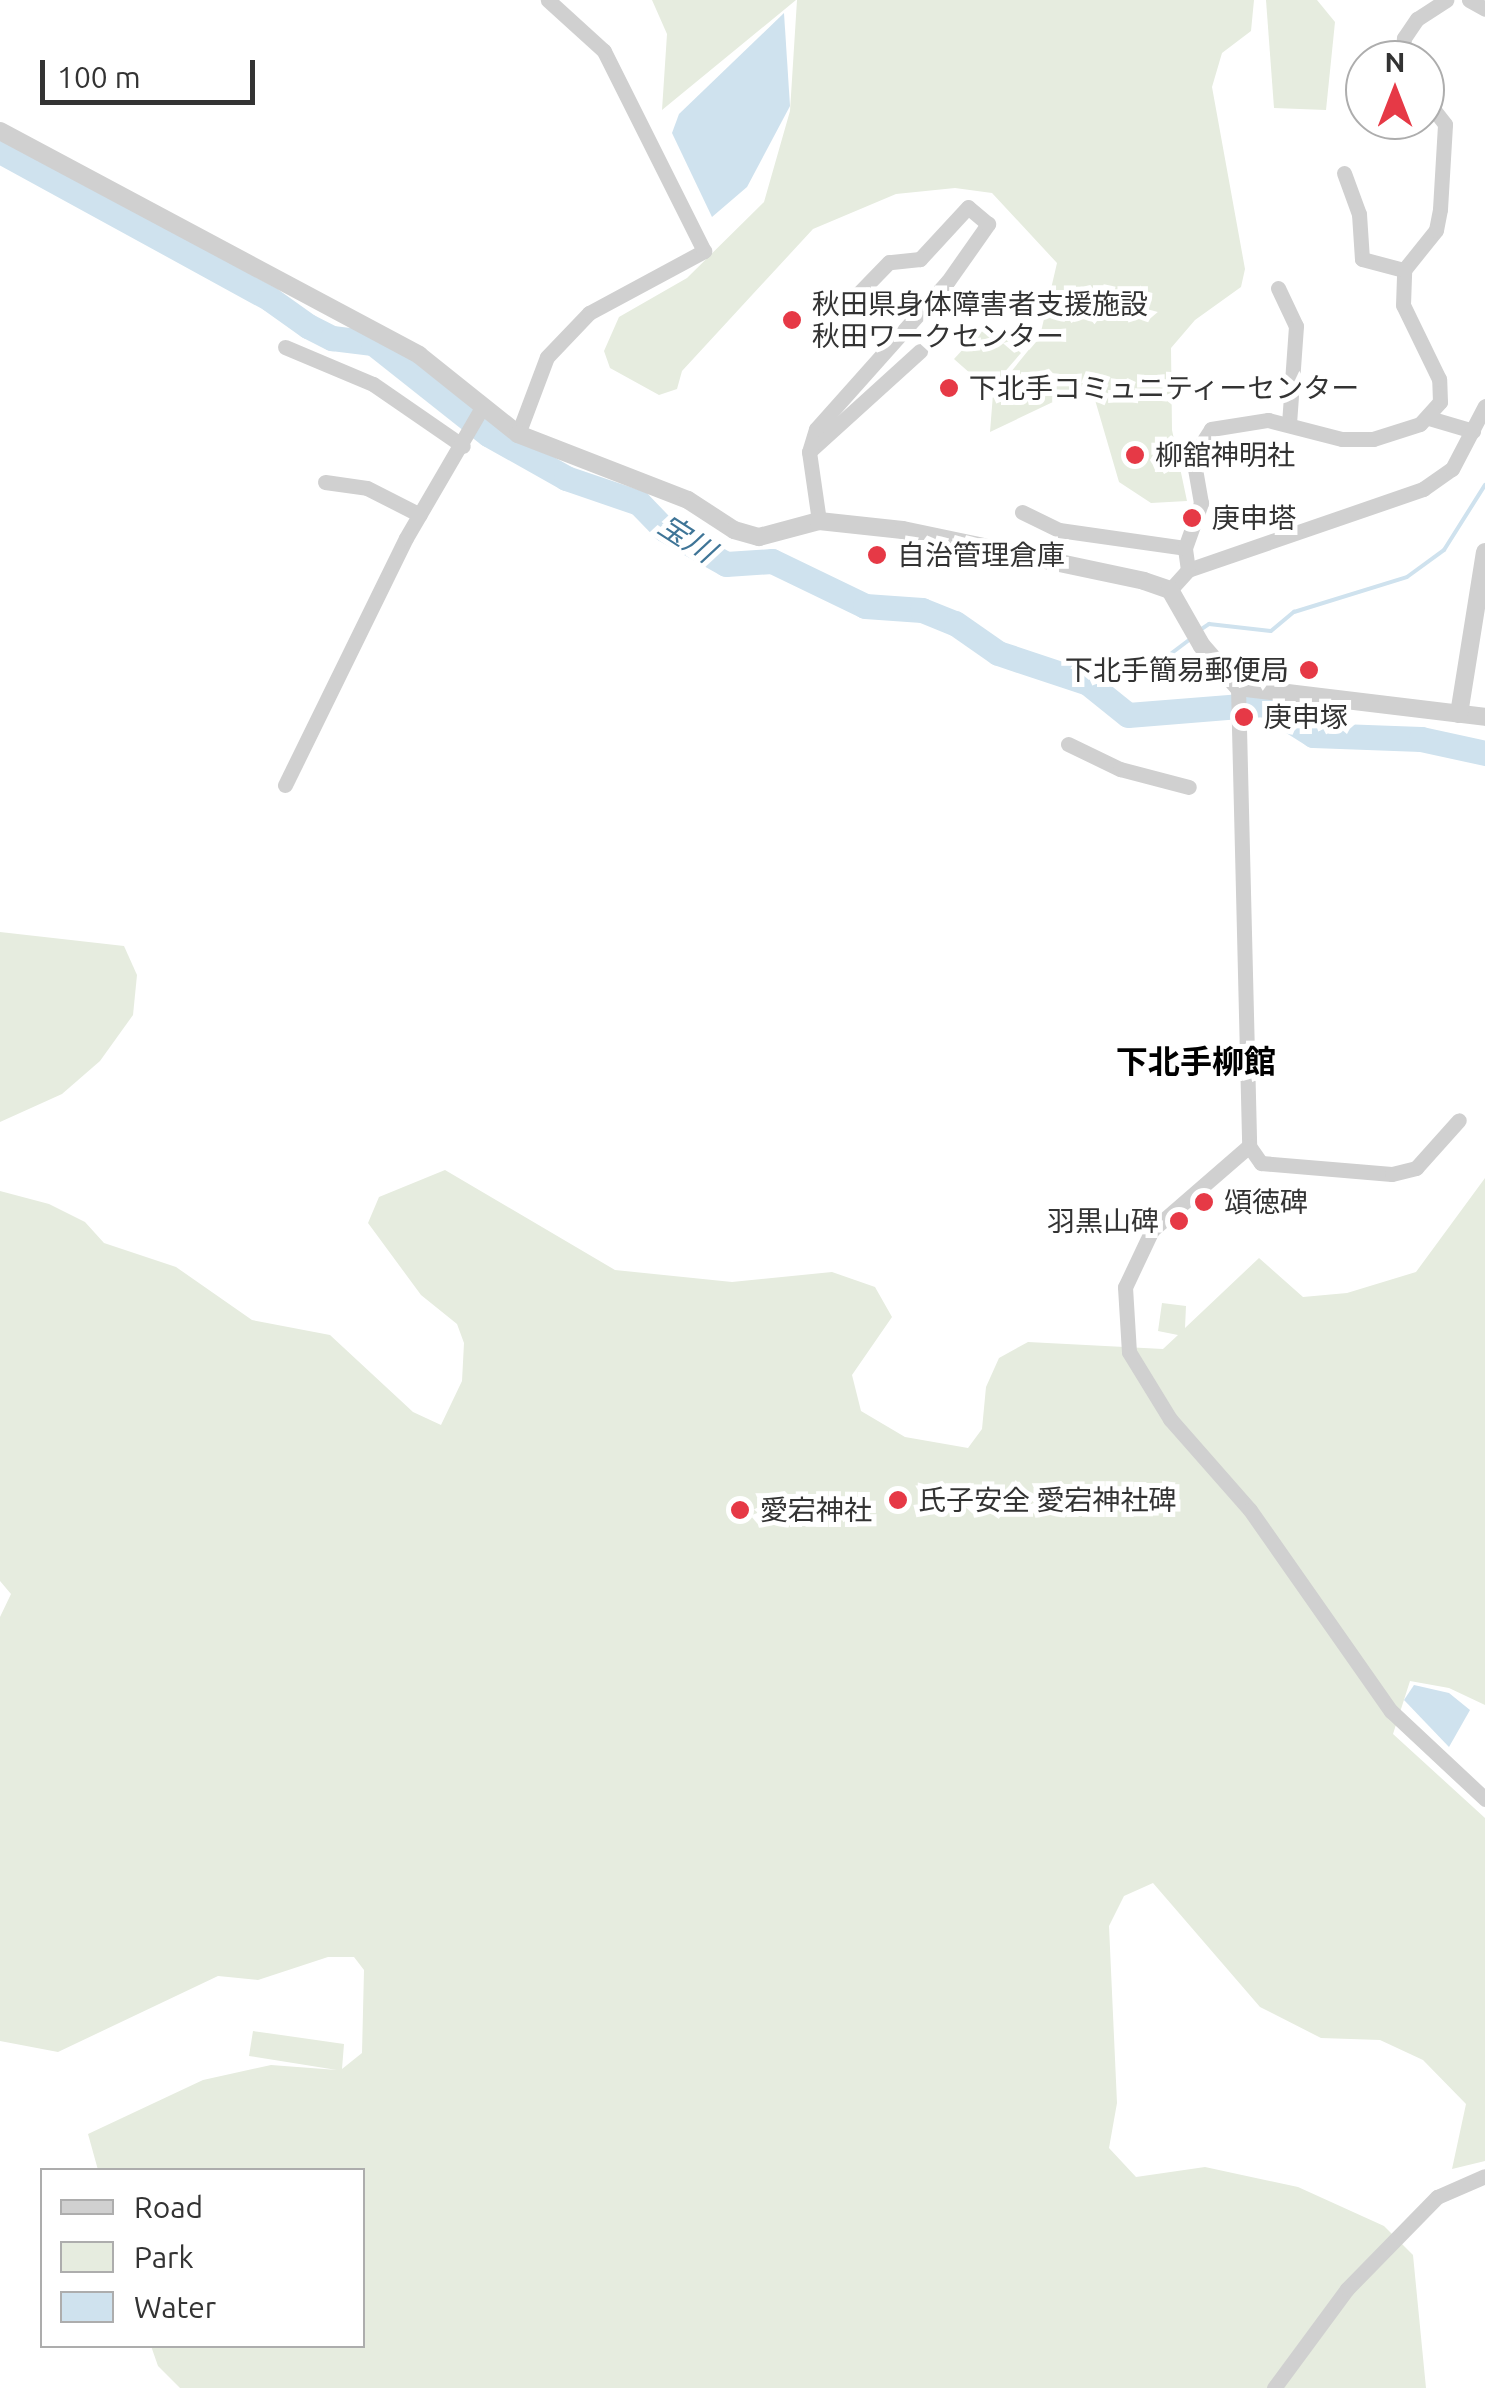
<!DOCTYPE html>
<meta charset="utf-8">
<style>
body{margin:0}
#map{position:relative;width:1485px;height:2388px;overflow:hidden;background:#fff;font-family:Ubuntu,"Noto Sans JP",sans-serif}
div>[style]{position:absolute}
.green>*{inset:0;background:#e6ecdf}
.water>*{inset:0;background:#cfe2ee}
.stream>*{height:4px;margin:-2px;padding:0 2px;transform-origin:2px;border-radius:2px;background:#cfe2ee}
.river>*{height:25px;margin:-12.5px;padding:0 12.5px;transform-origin:12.5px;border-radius:12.5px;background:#cfe2ee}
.minor>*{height:15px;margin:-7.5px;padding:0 7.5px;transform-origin:7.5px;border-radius:7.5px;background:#d0d0d0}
.tertiary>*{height:18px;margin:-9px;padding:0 9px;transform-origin:9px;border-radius:9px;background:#d0d0d0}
.dots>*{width:28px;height:28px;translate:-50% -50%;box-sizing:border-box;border:5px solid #fff;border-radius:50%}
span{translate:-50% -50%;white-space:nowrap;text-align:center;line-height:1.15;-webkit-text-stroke:10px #fff;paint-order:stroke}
.poi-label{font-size:28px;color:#333}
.left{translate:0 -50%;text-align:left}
.right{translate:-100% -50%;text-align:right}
.water-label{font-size:30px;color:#3f7597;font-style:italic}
.quarter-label{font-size:32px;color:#000;font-weight:700}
.legend{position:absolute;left:40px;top:2168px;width:325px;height:180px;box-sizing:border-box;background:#fff;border:2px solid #adadad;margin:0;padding:12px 18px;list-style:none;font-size:30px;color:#333}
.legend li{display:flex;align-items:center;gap:20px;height:50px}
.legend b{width:50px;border:2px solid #adadad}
.north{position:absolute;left:1345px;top:40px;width:100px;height:100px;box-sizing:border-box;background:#fff;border:2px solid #adadad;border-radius:50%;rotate:0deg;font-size:28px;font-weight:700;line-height:40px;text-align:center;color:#333}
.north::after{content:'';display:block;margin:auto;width:35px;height:45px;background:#e63946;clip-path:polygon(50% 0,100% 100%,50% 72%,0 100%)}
.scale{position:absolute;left:40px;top:60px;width:215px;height:45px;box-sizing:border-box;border:5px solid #333;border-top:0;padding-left:12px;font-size:30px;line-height:35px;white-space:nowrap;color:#333;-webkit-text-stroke:8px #fff;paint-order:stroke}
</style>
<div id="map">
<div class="green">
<div style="clip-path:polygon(652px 0,796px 0,662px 110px,667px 34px)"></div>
<div style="clip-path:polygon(797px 0,1254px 0,1251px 31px,1222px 53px,1212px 87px,1245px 269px,1241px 287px,1195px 320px,1171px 348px,1172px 430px,1187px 501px,1151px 503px,1119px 482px,1093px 393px,1074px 392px,990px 432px,993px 394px,1040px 336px,1057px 263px,992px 193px,955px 188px,896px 194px,813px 229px,682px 371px,677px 389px,659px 395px,610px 368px,604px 351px,619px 317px,687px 278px,764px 202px,790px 111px)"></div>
<div style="clip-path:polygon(1266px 0,1317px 0,1335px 22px,1326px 110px,1274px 108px)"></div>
<div style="clip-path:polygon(987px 323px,1021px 353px,989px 390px,954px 359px)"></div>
<div style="clip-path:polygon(0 932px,124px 946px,137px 975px,133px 1015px,100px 1061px,62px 1094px,0 1122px)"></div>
<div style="clip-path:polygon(445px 1170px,615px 1270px,732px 1282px,832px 1272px,875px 1287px,892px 1317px,852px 1375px,861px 1411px,905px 1437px,968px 1448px,982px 1429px,986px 1387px,999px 1358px,1028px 1342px,1163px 1349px,1178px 1335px,1158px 1331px,1162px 1303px,1186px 1306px,1185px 1328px,1259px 1258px,1303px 1297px,1347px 1293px,1416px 1272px,1485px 1178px,1485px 1705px,1449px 1688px,1410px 1681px,1393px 1734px,1485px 1818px,1485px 2161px,1452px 2169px,1466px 2104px,1423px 2060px,1380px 2040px,1321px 2038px,1260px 2007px,1153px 1883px,1124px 1896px,1109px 1926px,1117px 2103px,1109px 2148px,1136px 2177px,1205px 2167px,1298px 2187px,1384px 2226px,1413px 2255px,1426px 2388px,180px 2388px,158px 2366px,151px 2346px,362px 2346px,362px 2170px,98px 2170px,88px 2134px,203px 2080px,271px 2065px,337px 2070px,249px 2056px,253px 2031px,344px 2044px,342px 2069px,362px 2053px,364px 1970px,354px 1957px,328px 1957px,258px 1980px,218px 1976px,58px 2052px,0 2041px,0 1617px,11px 1594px,0 1581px,0 1191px,49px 1204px,85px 1222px,104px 1243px,176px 1267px,252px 1320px,330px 1335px,413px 1412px,441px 1425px,462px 1381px,464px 1343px,457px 1324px,421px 1295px,368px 1223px,379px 1197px)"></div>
</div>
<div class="water">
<div style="clip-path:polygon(784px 13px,790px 106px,747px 187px,712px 217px,672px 133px,679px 114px)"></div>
<div style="clip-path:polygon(1414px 1685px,1449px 1693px,1470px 1710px,1449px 1747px,1404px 1700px)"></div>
</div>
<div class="stream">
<div style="left:1200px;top:630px;width:11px;rotate:-34deg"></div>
<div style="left:1209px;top:624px;width:62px;rotate:6.4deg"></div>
<div style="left:1271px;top:631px;width:30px;rotate:-40deg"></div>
<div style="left:1294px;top:612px;width:118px;rotate:-17.2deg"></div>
<div style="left:1407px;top:577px;width:46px;rotate:-36.1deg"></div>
<div style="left:1444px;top:550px;width:77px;rotate:-57.8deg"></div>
<div style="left:1054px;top:669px;width:31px;rotate:-11deg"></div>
<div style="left:1084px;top:663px;width:43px;rotate:23.6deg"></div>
<div style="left:1123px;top:680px;width:27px;rotate:-20deg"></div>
<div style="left:1148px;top:671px;width:51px;rotate:-37.1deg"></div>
</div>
<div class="river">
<div style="left:0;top:151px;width:308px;rotate:28.7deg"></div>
<div style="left:270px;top:299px;width:47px;rotate:35.4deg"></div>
<div style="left:308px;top:326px;width:27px;rotate:27deg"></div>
<div style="left:332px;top:338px;width:41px;rotate:7deg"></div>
<div style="left:373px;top:343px;width:147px;rotate:38.4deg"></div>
<div style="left:488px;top:434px;width:90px;rotate:29.4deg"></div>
<div style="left:566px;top:478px;width:77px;rotate:18.9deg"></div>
<div style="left:639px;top:503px;width:36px;rotate:46deg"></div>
<div style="left:664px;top:529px;width:71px;rotate:29.4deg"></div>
<div style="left:726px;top:564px;width:46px;rotate:-3.7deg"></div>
<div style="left:772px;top:561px;width:103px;rotate:25.8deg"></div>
<div style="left:865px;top:606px;width:57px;rotate:4deg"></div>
<div style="left:922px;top:610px;width:35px;rotate:22deg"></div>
<div style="left:955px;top:623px;width:52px;rotate:34.9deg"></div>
<div style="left:998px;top:653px;width:95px;rotate:18.4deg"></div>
<div style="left:1088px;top:683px;width:51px;rotate:38.7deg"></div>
<div style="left:1128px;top:715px;width:136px;rotate:-4.6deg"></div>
<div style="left:1264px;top:704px;width:58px;rotate:32.3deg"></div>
<div style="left:1313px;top:735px;width:108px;rotate:2.1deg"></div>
<div style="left:1421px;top:739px;width:66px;rotate:12.3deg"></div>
</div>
<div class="minor">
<div style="left:1469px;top:0;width:18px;rotate:29deg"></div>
<div style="left:1402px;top:60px;width:22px;rotate:-85deg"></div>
<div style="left:1404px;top:38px;width:23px;rotate:-56deg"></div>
<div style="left:1417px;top:19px;width:35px;rotate:-33deg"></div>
<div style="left:1344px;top:173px;width:44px;rotate:69.9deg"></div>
<div style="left:1359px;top:214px;width:45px;rotate:86.2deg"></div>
<div style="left:1362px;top:259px;width:43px;rotate:14.7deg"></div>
<div style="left:1278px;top:288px;width:42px;rotate:64.7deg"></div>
<div style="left:1296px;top:326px;width:97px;rotate:94.1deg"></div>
<div style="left:285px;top:347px;width:95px;rotate:22.8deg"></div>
<div style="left:373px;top:384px;width:109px;rotate:34.6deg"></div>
<div style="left:1429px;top:418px;width:46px;rotate:16.5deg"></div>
<div style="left:518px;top:434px;width:82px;rotate:-69.4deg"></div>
<div style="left:547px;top:357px;width:61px;rotate:-46.3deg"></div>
<div style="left:589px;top:313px;width:131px;rotate:-28.3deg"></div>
<div style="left:704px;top:251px;width:224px;rotate:-116.6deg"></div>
<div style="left:604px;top:51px;width:76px;rotate:-137.7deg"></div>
<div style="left:812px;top:449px;width:146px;rotate:-42.2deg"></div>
<div style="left:325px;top:482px;width:42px;rotate:8.1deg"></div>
<div style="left:367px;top:488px;width:59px;rotate:27deg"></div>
<div style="left:1022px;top:512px;width:41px;rotate:25.9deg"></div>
<div style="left:1059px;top:530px;width:127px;rotate:8.1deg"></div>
<div style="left:819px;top:521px;width:70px;rotate:-98.2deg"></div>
<div style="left:809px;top:452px;width:24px;rotate:-73deg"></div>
<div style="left:816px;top:429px;width:198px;rotate:-48.3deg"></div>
<div style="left:948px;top:281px;width:70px;rotate:-54.9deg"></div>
<div style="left:988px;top:224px;width:26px;rotate:-140deg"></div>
<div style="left:968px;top:207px;width:71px;rotate:132.7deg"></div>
<div style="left:920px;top:259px;width:31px;rotate:174deg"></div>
<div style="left:889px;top:262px;width:46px;rotate:134.1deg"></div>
<div style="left:1188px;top:570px;width:249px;rotate:-19deg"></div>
<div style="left:1423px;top:489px;width:35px;rotate:-35deg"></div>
<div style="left:1452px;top:469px;width:71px;rotate:-62.4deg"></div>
<div style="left:1170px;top:590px;width:27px;rotate:-48deg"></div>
<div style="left:1188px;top:570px;width:22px;rotate:-98deg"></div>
<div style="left:1185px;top:548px;width:48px;rotate:-70.4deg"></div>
<div style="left:1201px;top:503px;width:47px;rotate:-99.9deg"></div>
<div style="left:1193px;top:457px;width:33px;rotate:-57deg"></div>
<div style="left:1211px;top:429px;width:58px;rotate:-9deg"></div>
<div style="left:1268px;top:420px;width:76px;rotate:14.4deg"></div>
<div style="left:1342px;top:439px;width:31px"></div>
<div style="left:1373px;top:439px;width:49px;rotate:-17.7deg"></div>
<div style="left:1420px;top:424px;width:30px;rotate:-48deg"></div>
<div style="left:1440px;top:402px;width:23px;rotate:-92deg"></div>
<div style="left:1439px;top:379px;width:82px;rotate:-115.9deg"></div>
<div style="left:1403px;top:305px;width:35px;rotate:-88deg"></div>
<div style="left:1404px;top:270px;width:51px;rotate:-51.3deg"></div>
<div style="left:1436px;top:230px;width:21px;rotate:-79deg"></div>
<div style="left:1440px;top:209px;width:85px;rotate:-86.6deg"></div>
<div style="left:1445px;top:124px;width:33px;rotate:-128deg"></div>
<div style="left:1238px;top:687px;width:459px;rotate:88.6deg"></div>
<div style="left:1249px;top:1146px;width:21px;rotate:55deg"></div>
<div style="left:1261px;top:1163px;width:131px;rotate:4.8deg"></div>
<div style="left:1392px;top:1174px;width:25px;rotate:-14deg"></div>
<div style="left:1416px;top:1168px;width:64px;rotate:-48.1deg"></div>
<div style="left:1068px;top:744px;width:58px;rotate:25.7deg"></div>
<div style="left:1120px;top:769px;width:71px;rotate:14.6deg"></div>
<div style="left:285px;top:785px;width:275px;rotate:-63.9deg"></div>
<div style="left:406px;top:538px;width:149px;rotate:-59.8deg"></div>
<div style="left:1249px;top:1146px;width:128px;rotate:139.1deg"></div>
<div style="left:1152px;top:1230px;width:63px;rotate:115.3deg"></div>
<div style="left:1125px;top:1287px;width:65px;rotate:86.5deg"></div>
<div style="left:1129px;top:1352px;width:79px;rotate:58.5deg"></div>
<div style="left:1170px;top:1419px;width:121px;rotate:48.7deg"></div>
<div style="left:1250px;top:1510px;width:246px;rotate:55deg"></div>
<div style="left:1391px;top:1711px;width:129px;rotate:43.1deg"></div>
<div style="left:1274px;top:2388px;width:123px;rotate:-53.6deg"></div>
<div style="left:1347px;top:2289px;width:129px;rotate:-45.6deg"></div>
<div style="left:1437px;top:2197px;width:52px;rotate:-23.6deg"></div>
</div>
<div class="tertiary">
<div style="left:0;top:131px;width:475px;rotate:28.1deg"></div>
<div style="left:419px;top:355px;width:127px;rotate:38.6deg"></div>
<div style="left:518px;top:434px;width:182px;rotate:21.2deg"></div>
<div style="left:688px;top:500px;width:55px;rotate:33.1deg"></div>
<div style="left:734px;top:530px;width:26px;rotate:16deg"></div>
<div style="left:759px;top:537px;width:62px;rotate:-14.9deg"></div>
<div style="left:819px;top:521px;width:84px;rotate:6.1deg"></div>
<div style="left:903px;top:530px;width:246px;rotate:11.9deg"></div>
<div style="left:1144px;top:581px;width:28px;rotate:19deg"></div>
<div style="left:1170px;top:590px;width:64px;rotate:60.3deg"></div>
<div style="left:1202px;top:646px;width:55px;rotate:48.7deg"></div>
<div style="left:1238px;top:687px;width:249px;rotate:6.9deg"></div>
<div style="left:1459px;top:714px;width:164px;rotate:-80.9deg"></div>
</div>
<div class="dots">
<div style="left:792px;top:320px;background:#e63946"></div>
<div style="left:949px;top:388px;background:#e63946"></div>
<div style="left:1135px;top:455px;background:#e63946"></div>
<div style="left:1192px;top:518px;background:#e63946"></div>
<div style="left:877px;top:555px;background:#e63946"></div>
<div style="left:1309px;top:670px;background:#e63946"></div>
<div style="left:1244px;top:717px;background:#e63946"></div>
<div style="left:1204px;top:1202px;background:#e63946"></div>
<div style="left:1179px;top:1221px;background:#e63946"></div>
<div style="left:898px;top:1500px;background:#e63946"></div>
<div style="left:740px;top:1510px;background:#e63946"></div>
</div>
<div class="poi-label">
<span class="left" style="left:812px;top:320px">秋田県身体障害者支援施設<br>秋田ワークセンター</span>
<span class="left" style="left:969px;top:388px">下北手コミュニティーセンター</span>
<span class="left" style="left:1155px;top:455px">柳舘神明社</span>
<span class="left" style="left:1212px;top:518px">庚申塔</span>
<span class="left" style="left:897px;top:555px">自治管理倉庫</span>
<span class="right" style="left:1289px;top:670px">下北手簡易郵便局</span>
<span class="left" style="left:1264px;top:717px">庚申塚</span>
<span class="left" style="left:1224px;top:1202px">頌徳碑</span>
<span class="right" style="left:1159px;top:1221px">羽黒山碑</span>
<span class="left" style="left:918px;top:1500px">氏子安全 愛宕神社碑</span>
<span class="left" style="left:760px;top:1510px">愛宕神社</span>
</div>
<div class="water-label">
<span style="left:687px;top:538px;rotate:33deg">宝川</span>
</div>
<div class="quarter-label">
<span style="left:1196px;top:1061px">下北手柳館</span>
</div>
<ul class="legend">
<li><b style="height:12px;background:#d0d0d0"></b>Road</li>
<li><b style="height:28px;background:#e6ecdf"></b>Park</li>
<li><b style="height:28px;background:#cfe2ee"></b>Water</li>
</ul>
<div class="north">N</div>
<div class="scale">100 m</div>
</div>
